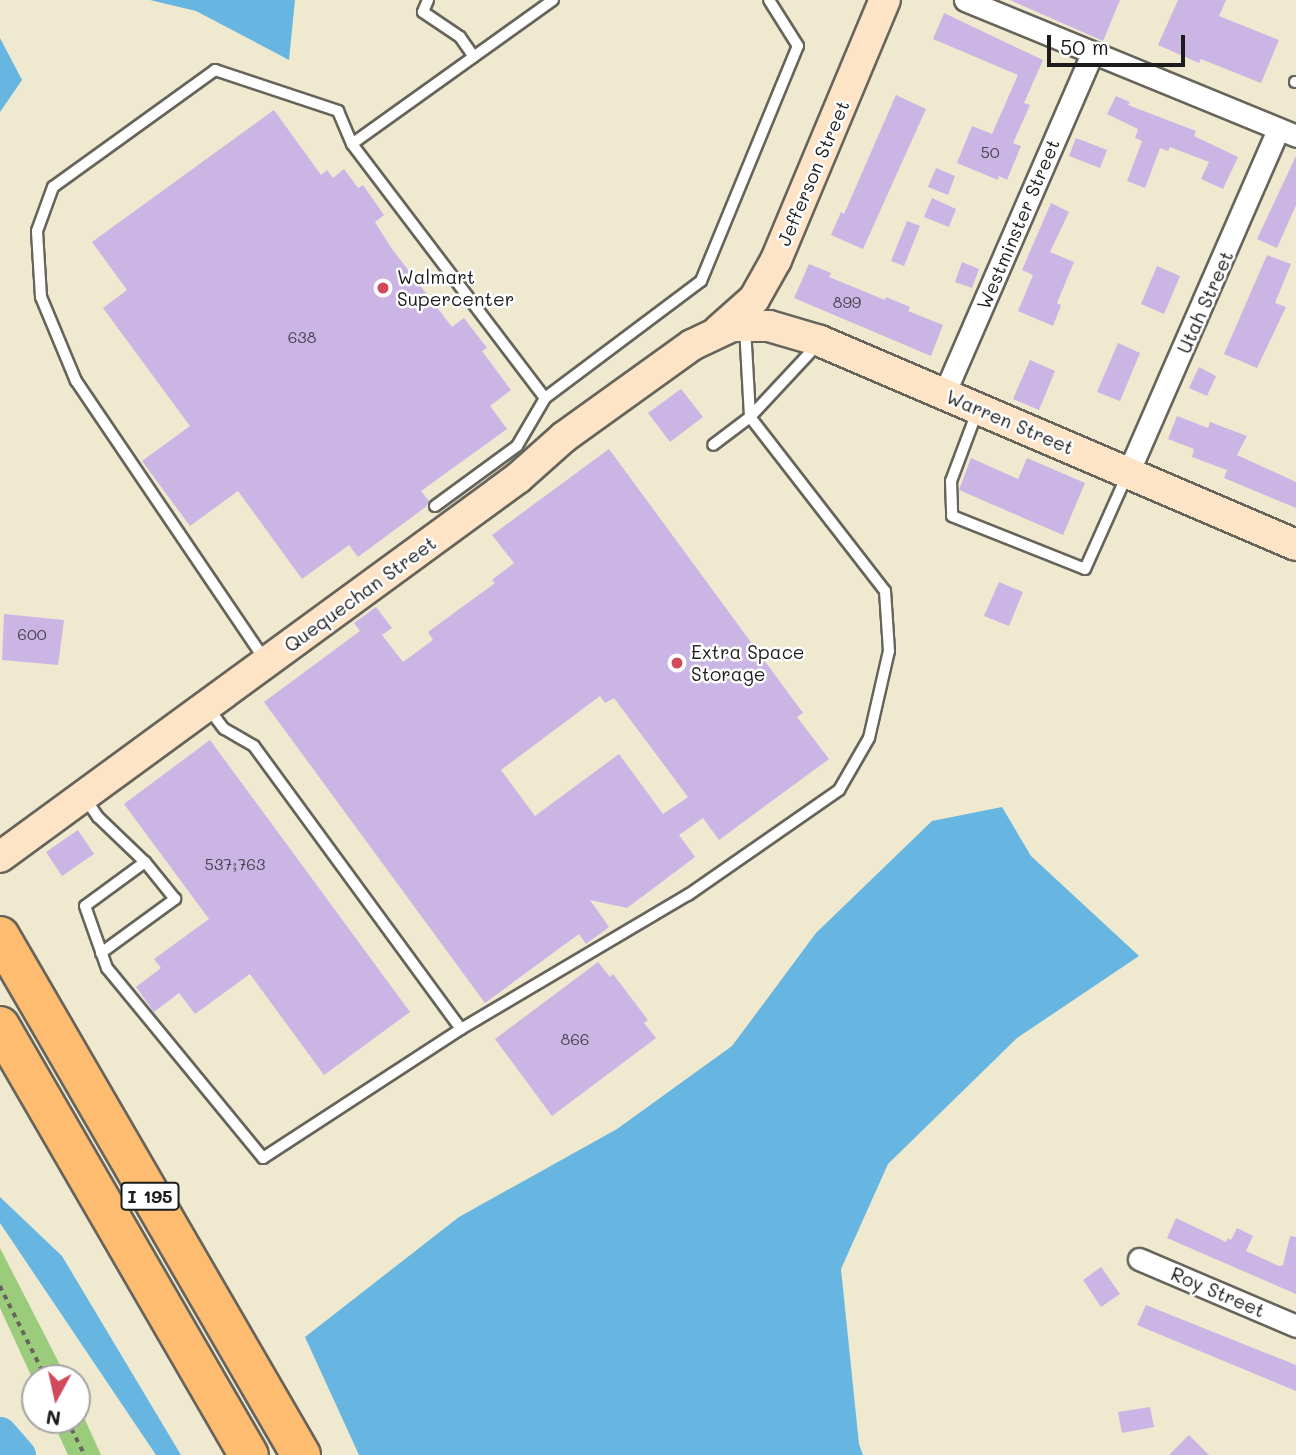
<!DOCTYPE html>
<style>
body{margin:0}
#map{position:relative;width:1296px;height:1455px;overflow:hidden;background:#efe9cf;font-family:Mali,sans-serif}
div>[style]{position:absolute}
.green>*{inset:0;background:#9acc7c}
.water>*{inset:0;background:#67b6e2}
.river>*{height:33px;margin:-16.5px;padding:0 16.5px;transform-origin:16.5px;border-radius:16.5px;background:#67b6e2}
.building>*{inset:0;background:#cbb5e5}
.path>*{height:3.5px;margin-top:-1.75px;transform-origin:0;background:repeating-linear-gradient(90deg,#66645b 0 5px,transparent 0 10px)}
.roads{filter:drop-shadow(2px 0 #66645b) drop-shadow(-2px 0 #66645b) drop-shadow(0 2px #66645b) drop-shadow(0 -2px #66645b)}
.lane>*{height:10px;margin:-5px;padding:0 5px;transform-origin:5px;border-radius:5px;background:#fff}
.street>*{height:21px;margin:-10.5px;padding:0 10.5px;transform-origin:10.5px;border-radius:10.5px;background:#fff}
.secondary>*{height:30px;margin:-15px;padding:0 15px;transform-origin:15px;border-radius:15px;background:#fee4c6}
.highway>*{height:38px;margin:-19px;padding:0 19px;transform-origin:19px;border-radius:19px;background:#fdbc70}
.dots>*{width:19px;height:19px;translate:-50% -50%;box-sizing:border-box;border:4px solid #fff;border-radius:50%}
span{translate:-50% -50%;white-space:nowrap;text-align:center;line-height:1.15;-webkit-text-stroke:5px #fff;paint-order:stroke}
.number-label{font-size:16px;color:#48424e}
.number-label span{-webkit-text-stroke-width:0}
.shield-label span{padding:2px 5px;background:#fff;border:2px solid;border-radius:5px;-webkit-text-stroke-width:0}
.shield-label{font-size:18px;color:#1c1c1c;font-weight:700}
.street-label{font-size:19px;color:#1c1c1c}
.poi-label{font-size:19px;color:#1c1c1c}
.left{translate:0 -50%;text-align:left}
.north{position:absolute;left:21px;top:1364px;width:70px;height:70px;box-sizing:border-box;background:#fff;border:2px solid #a4a4a4;border-radius:50%;rotate:188deg;font-size:19px;font-weight:700;line-height:28px;text-align:center;color:#1c1c1c}
.north::after{content:'';display:block;margin:auto;width:24px;height:32px;background:#d1495b;clip-path:polygon(50% 0,100% 100%,50% 72%,0 100%)}
.scale{position:absolute;left:1047px;top:35px;width:138px;height:32px;box-sizing:border-box;border:4px solid #1c1c1c;border-top:0;padding-left:9px;font-size:21px;line-height:24px;white-space:nowrap;color:#1c1c1c;-webkit-text-stroke:5px #fff;paint-order:stroke}
</style>
<div id="map">
<div class="green">
<div style="clip-path:polygon(0 1248px,57px 1359px,66px 1378px,35px 1378px,35px 1384px,0 1308px)"></div>
<div style="clip-path:polygon(77px 1402px,101px 1455px,68px 1455px,52px 1420px,77px 1420px)"></div>
</div>
<div class="water">
<div style="clip-path:polygon(150px 0,295px 0,289px 60px,196px 11px)"></div>
<div style="clip-path:polygon(0 38px,22px 80px,0 112px)"></div>
<div style="clip-path:polygon(1002px 807px,1031px 856px,1139px 956px,1017px 1038px,888px 1164px,841px 1269px,859px 1444px,863px 1455px,359px 1455px,305px 1337px,459px 1217px,617px 1129px,732px 1046px,816px 933px,932px 821px)"></div>
<div style="clip-path:polygon(0 1197px,62px 1256px,181px 1455px,156px 1455px,0 1223px)"></div>
</div>
<div class="river">
<div style="left:0;top:1433px;width:29px;rotate:49deg"></div>
</div>
<div class="building">
<div style="clip-path:polygon(1010px 0,1120px 0,1103px 41px)"></div>
<div style="clip-path:polygon(1178px 0,1226px 0,1219px 16px,1279px 40px,1261px 83px,1201px 59px,1199px 63px,1158px 45px)"></div>
<div style="clip-path:polygon(944px 13px,1043px 60px,1024px 103px,1030px 105px,1013px 143px,1021px 146px,1007px 180px,999px 176px,998px 180px,957px 163px,972px 126px,992px 134px,1018px 75px,933px 39px)"></div>
<div style="clip-path:polygon(896px 95px,926px 109px,863px 249px,831px 235px,841px 212px,844px 214px)"></div>
<div style="clip-path:polygon(1116px 96px,1130px 102px,1128px 105px,1196px 131px,1194px 136px,1238px 157px,1223px 189px,1201px 179px,1209px 162px,1170px 147px,1168px 151px,1160px 148px,1145px 188px,1127px 181px,1142px 141px,1135px 138px,1138px 129px,1107px 114px)"></div>
<div style="clip-path:polygon(274px 110px,321px 175px,327px 170px,333px 178px,344px 169px,358px 188px,363px 185px,384px 215px,375px 222px,392px 249px,452px 327px,464px 318px,487px 348px,482px 351px,511px 390px,490px 406px,507px 429px,421px 491px,429px 501px,427px 506px,358px 557px,349px 545px,302px 579px,238px 491px,190px 526px,142px 461px,190px 426px,103px 308px,127px 290px,92px 242px)"></div>
<div style="clip-path:polygon(1076px 138px,1107px 150px,1100px 168px,1069px 156px)"></div>
<div style="clip-path:polygon(1296px 156px,1296px 205px,1277px 248px,1257px 239px)"></div>
<div style="clip-path:polygon(936px 168px,955px 176px,948px 195px,928px 187px)"></div>
<div style="clip-path:polygon(932px 198px,956px 209px,949px 227px,924px 217px)"></div>
<div style="clip-path:polygon(1051px 203px,1069px 212px,1050px 252px,1074px 262px,1057px 303px,1061px 305px,1053px 326px,1018px 311px,1033px 275px,1022px 270px)"></div>
<div style="clip-path:polygon(907px 221px,920px 226px,904px 266px,891px 261px)"></div>
<div style="clip-path:polygon(1267px 255px,1291px 264px,1275px 303px,1286px 307px,1257px 368px,1224px 354px)"></div>
<div style="clip-path:polygon(962px 262px,979px 269px,972px 288px,955px 282px)"></div>
<div style="clip-path:polygon(809px 264px,831px 273px,829px 277px,885px 300px,886px 297px,910px 307px,908px 311px,943px 325px,931px 356px,794px 298px)"></div>
<div style="clip-path:polygon(1157px 266px,1180px 276px,1164px 314px,1141px 304px)"></div>
<div style="clip-path:polygon(1118px 343px,1140px 353px,1120px 401px,1097px 392px)"></div>
<div style="clip-path:polygon(1030px 360px,1055px 371px,1039px 410px,1013px 399px)"></div>
<div style="clip-path:polygon(1199px 367px,1216px 376px,1207px 396px,1189px 388px)"></div>
<div style="clip-path:polygon(681px 389px,703px 417px,670px 442px,648px 413px)"></div>
<div style="clip-path:polygon(1177px 416px,1208px 428px,1210px 422px,1247px 436px,1237px 455px,1296px 482px,1296px 508px,1224px 478px,1227px 470px,1192px 457px,1194px 449px,1168px 439px)"></div>
<div style="clip-path:polygon(evenodd,609px 449px,803px 713px,797px 717px,829px 759px,719px 840px,703px 818px,679px 835px,695px 857px,627px 908px,590px 900px,609px 927px,586px 944px,579px 934px,485px 1003px,264px 702px,360px 631px,354px 623px,376px 607px,392px 628px,382px 635px,403px 662px,433px 640px,428px 632px,495px 583px,492px 580px,514px 563px,492px 535px,609px 449px,600px 696px,605px 703px,614px 698px,688px 797px,663px 814px,619px 754px,535px 816px,501px 770px,600px 696px)"></div>
<div style="clip-path:polygon(971px 458px,1018px 479px,1027px 458px,1085px 483px,1063px 535px,959px 490px)"></div>
<div style="clip-path:polygon(999px 582px,1023px 592px,1009px 626px,984px 616px)"></div>
<div style="clip-path:polygon(4px 614px,64px 620px,58px 665px,2px 660px)"></div>
<div style="clip-path:polygon(210px 740px,410px 1012px,324px 1075px,250px 974px,195px 1014px,179px 993px,154px 1012px,136px 987px,161px 968px,154px 959px,209px 919px,124px 804px)"></div>
<div style="clip-path:polygon(78px 830px,94px 854px,62px 876px,46px 852px)"></div>
<div style="clip-path:polygon(598px 962px,610px 977px,613px 974px,648px 1020px,644px 1023px,656px 1038px,552px 1116px,495px 1039px)"></div>
<div style="clip-path:polygon(1176px 1218px,1226px 1242px,1228px 1238px,1231px 1240px,1237px 1228px,1253px 1236px,1246px 1251px,1279px 1266px,1283px 1265px,1290px 1236px,1296px 1237px,1296px 1294px,1167px 1238px)"></div>
<div style="clip-path:polygon(1101px 1267px,1120px 1294px,1101px 1307px,1083px 1280px)"></div>
<div style="clip-path:polygon(1146px 1305px,1296px 1365px,1296px 1391px,1137px 1325px)"></div>
<div style="clip-path:polygon(1150px 1407px,1154px 1427px,1122px 1433px,1118px 1412px)"></div>
<div style="clip-path:polygon(1189px 1435px,1209px 1455px,1169px 1455px)"></div>
</div>
<div class="path">
<div style="left:0;top:1286px;width:103px;rotate:63.4deg"></div>
<div style="left:67px;top:1420px;width:39px;rotate:63deg"></div>
</div>
<div class="roads">
<div class="lane">
<div style="left:428px;top:0;width:13px;rotate:113deg"></div>
<div style="left:423px;top:12px;width:45px;rotate:34deg"></div>
<div style="left:460px;top:37px;width:24px;rotate:55deg"></div>
<div style="left:553px;top:0;width:247px;rotate:144.4deg"></div>
<div style="left:352px;top:144px;width:319px;rotate:52.8deg"></div>
<div style="left:545px;top:398px;width:195px;rotate:-36.9deg"></div>
<div style="left:701px;top:281px;width:254px;rotate:-67.6deg"></div>
<div style="left:798px;top:46px;width:54px;rotate:-122.2deg"></div>
<div style="left:1295px;top:82px;width:1px"></div>
<div style="left:745px;top:327px;width:90px;rotate:86.8deg"></div>
<div style="left:750px;top:417px;width:100px;rotate:-47deg"></div>
<div style="left:977px;top:412px;width:74px;rotate:110.6deg"></div>
<div style="left:951px;top:481px;width:35px;rotate:88deg"></div>
<div style="left:952px;top:516px;width:143px;rotate:21.7deg"></div>
<div style="left:1085px;top:569px;width:103px;rotate:-65.9deg"></div>
<div style="left:435px;top:506px;width:102px;rotate:-36.2deg"></div>
<div style="left:517px;top:446px;width:56px;rotate:-59.7deg"></div>
<div style="left:265px;top:660px;width:337px;rotate:-124.1deg"></div>
<div style="left:76px;top:381px;width:91px;rotate:-112.6deg"></div>
<div style="left:41px;top:297px;width:66px;rotate:-93.5deg"></div>
<div style="left:37px;top:231px;width:47px;rotate:-70deg"></div>
<div style="left:53px;top:187px;width:200px;rotate:-35.8deg"></div>
<div style="left:215px;top:70px;width:130px;rotate:18.4deg"></div>
<div style="left:338px;top:111px;width:36px;rotate:67deg"></div>
<div style="left:85px;top:798px;width:23px;rotate:56deg"></div>
<div style="left:98px;top:817px;width:65px;rotate:43.8deg"></div>
<div style="left:145px;top:862px;width:74px;rotate:143.7deg"></div>
<div style="left:85px;top:906px;width:66px;rotate:70.5deg"></div>
<div style="left:107px;top:968px;width:246px;rotate:50.6deg"></div>
<div style="left:263px;top:1158px;width:236px;rotate:-33.1deg"></div>
<div style="left:461px;top:1029px;width:351px;rotate:-126.2deg"></div>
<div style="left:254px;top:746px;width:34px;rotate:-150deg"></div>
<div style="left:224px;top:729px;width:26px;rotate:-127deg"></div>
<div style="left:101px;top:953px;width:92px;rotate:-36.1deg"></div>
<div style="left:175px;top:899px;width:48px;rotate:-129deg"></div>
<div style="left:461px;top:1029px;width:264px;rotate:-30.6deg"></div>
<div style="left:688px;top:895px;width:184px;rotate:-34.8deg"></div>
<div style="left:839px;top:790px;width:60px;rotate:-60deg"></div>
<div style="left:869px;top:738px;width:89px;rotate:-77.1deg"></div>
<div style="left:889px;top:651px;width:60px;rotate:-93.8deg"></div>
<div style="left:885px;top:591px;width:220px;rotate:-127.8deg"></div>
<div style="left:750px;top:417px;width:46px;rotate:142.9deg"></div>
</div>
<div class="street">
<div style="left:965px;top:0;width:358px;rotate:22.3deg"></div>
<div style="left:944px;top:394px;width:371px;rotate:-66.5deg"></div>
<div style="left:1128px;top:473px;width:375px;rotate:-66.4deg"></div>
<div style="left:1139px;top:1259px;width:171px;rotate:23.1deg"></div>
</div>
<div class="secondary">
<div style="left:719px;top:330px;width:47px;rotate:-41.5deg"></div>
<div style="left:754px;top:299px;width:45px;rotate:-60.6deg"></div>
<div style="left:776px;top:260px;width:282px;rotate:-67.3deg"></div>
<div style="left:0;top:857px;width:642px;rotate:-36.19deg"></div>
<div style="left:518px;top:478px;width:62px;rotate:-41.7deg"></div>
<div style="left:564px;top:437px;width:158px;rotate:-35.7deg"></div>
<div style="left:692px;top:345px;width:44px;rotate:-25.4deg"></div>
<div style="left:732px;top:326px;width:37px"></div>
<div style="left:769px;top:326px;width:53px;rotate:16.4deg"></div>
<div style="left:820px;top:341px;width:518px;rotate:23.2deg"></div>
</div>
<div class="highway">
<div style="left:0;top:936px;width:600px;rotate:59.89deg"></div>
<div style="left:0;top:1026px;width:496px;rotate:59.9deg"></div>
</div>
</div>
<div class="dots">
<div style="left:383px;top:288px;background:#d1495b"></div>
<div style="left:677px;top:663px;background:#d1495b"></div>
</div>
<div class="number-label">
<span style="left:990px;top:152px">50</span>
<span style="left:847px;top:302px">899</span>
<span style="left:302px;top:337px">638</span>
<span style="left:32px;top:634px">600</span>
<span style="left:235px;top:864px">537;763</span>
<span style="left:575px;top:1039px">866</span>
</div>
<div class="shield-label">
<span style="left:150px;top:1196px">I 195</span>
</div>
<div class="street-label">
<span style="left:813px;top:173px;rotate:-67deg">Jefferson Street</span>
<span style="left:1018px;top:224px;rotate:-67deg">Westminster Street</span>
<span style="left:1205px;top:302px;rotate:-66deg">Utah Street</span>
<span style="left:1010px;top:422px;rotate:23deg">Warren Street</span>
<span style="left:360px;top:594px;rotate:-36deg">Quequechan Street</span>
<span style="left:1218px;top:1292px;rotate:23deg">Roy Street</span>
</div>
<div class="poi-label">
<span class="left" style="left:397px;top:288px">Walmart<br>Supercenter</span>
<span class="left" style="left:691px;top:663px">Extra Space<br>Storage</span>
</div>
<div class="north">N</div>
<div class="scale">50 m</div>
</div>
